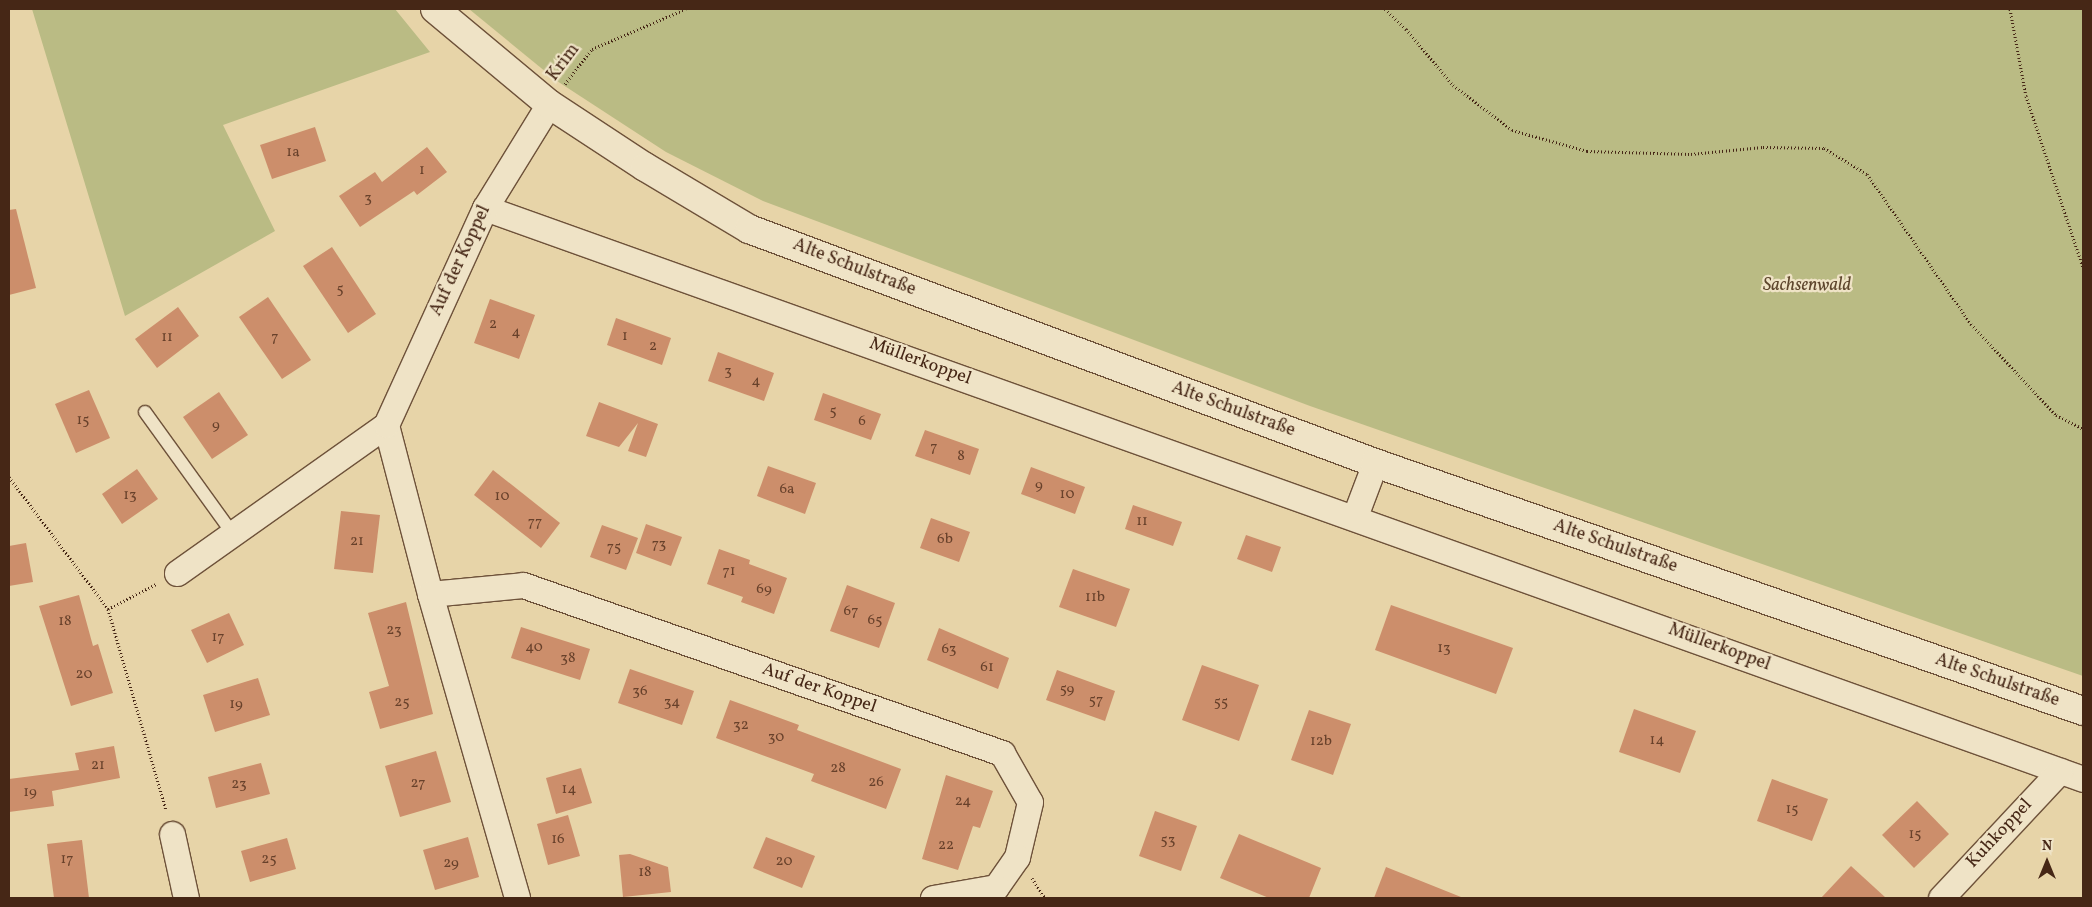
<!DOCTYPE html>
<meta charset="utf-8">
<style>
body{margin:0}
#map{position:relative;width:2092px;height:907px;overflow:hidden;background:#e7d4a8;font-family:Vollkorn,serif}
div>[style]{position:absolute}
.green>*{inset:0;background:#babb84}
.building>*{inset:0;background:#cc8e6b}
.path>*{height:3px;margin-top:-1.5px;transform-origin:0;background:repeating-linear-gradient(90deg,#462716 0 1px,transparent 0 3.5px)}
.roads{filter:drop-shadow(1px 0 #6e523a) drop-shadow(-1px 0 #6e523a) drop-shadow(0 1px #6e523a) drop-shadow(0 -1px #6e523a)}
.lane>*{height:12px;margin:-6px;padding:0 6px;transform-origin:6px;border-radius:6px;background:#efe3c6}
.street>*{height:25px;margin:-12.5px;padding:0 12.5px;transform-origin:12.5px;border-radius:12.5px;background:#efe3c6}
.secondary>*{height:28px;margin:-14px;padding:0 14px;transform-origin:14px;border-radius:14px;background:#efe3c6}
span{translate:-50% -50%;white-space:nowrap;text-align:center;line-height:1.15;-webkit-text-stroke:4.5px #efe3c6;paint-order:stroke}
.number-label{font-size:15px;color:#68412b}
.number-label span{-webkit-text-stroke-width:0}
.street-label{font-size:18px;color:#462716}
.park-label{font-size:18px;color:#5d452c;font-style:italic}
.frame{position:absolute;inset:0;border:10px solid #462716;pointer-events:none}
.north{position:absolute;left:2022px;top:837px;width:50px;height:50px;-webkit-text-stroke:4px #efe3c6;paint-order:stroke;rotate:0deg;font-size:14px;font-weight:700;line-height:20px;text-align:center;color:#462716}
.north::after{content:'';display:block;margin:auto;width:18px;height:22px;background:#462716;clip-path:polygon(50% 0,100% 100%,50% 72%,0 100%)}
</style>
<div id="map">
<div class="green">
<div style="clip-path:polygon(32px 9px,395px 9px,430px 52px,223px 125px,275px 231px,125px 316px)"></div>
<div style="clip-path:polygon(469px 9px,2083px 9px,2083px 676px,1310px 406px,763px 201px,666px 152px,557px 81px)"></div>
</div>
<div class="building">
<div style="clip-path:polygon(315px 127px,326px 161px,272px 179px,260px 145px)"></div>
<div style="clip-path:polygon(427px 147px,447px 172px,417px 195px,414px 191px,360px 227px,339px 196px,375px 172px,382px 182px)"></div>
<div style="clip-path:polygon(16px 209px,36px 288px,9px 295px,9px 210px)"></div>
<div style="clip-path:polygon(332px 247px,376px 314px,348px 333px,303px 266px)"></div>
<div style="clip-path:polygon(268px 297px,311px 360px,282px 379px,239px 317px)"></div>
<div style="clip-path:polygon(490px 299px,535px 315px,519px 359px,474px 343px)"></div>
<div style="clip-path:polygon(178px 307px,199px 336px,157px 368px,135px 339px)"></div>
<div style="clip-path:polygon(616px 318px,671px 338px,662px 365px,607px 345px)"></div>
<div style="clip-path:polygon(718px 352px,774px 373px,764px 401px,708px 381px)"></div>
<div style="clip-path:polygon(89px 390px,110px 438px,76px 453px,55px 404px)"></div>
<div style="clip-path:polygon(219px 392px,248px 435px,212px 459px,183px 417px)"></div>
<div style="clip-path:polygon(823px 393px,881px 414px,871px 440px,814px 420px)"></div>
<div style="clip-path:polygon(599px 402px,658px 424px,646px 457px,628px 451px,638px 423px,619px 447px,586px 436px)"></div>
<div style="clip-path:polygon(925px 430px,979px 449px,970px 475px,915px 456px)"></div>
<div style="clip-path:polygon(768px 466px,816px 483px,805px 514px,757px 496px)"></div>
<div style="clip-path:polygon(1031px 467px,1085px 487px,1075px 514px,1021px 494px)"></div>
<div style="clip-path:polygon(137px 469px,158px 499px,122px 524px,102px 494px)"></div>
<div style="clip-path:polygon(493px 470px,560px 523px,541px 548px,474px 495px)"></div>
<div style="clip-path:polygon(1133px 505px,1182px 522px,1173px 546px,1125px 529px)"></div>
<div style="clip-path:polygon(341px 511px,380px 515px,373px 573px,334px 569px)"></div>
<div style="clip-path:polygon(931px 518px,970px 532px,959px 562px,920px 548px)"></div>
<div style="clip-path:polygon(646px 524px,682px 537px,671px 566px,636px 553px)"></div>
<div style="clip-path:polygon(602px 525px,638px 538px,626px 570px,590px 557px)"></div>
<div style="clip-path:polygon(1246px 535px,1281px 547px,1272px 572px,1237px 559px)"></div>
<div style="clip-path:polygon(26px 543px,33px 582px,9px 586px,9px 546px)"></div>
<div style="clip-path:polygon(719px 549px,750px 560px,749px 564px,787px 578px,774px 614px,741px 602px,743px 597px,707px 584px)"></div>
<div style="clip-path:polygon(1073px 569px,1130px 589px,1116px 627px,1059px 607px)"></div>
<div style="clip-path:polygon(847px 585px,895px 603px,879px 648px,830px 631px)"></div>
<div style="clip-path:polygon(79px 595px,93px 646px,98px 644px,113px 693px,71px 706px,39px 606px)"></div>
<div style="clip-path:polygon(406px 602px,433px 714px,380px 729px,369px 692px,389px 686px,368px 613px)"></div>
<div style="clip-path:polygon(1391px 605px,1513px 648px,1496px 694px,1375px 650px)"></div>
<div style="clip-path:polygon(229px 613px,244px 645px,207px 663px,191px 630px)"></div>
<div style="clip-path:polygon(521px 627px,590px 649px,580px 680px,511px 658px)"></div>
<div style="clip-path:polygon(939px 628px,1009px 658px,998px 689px,927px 660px)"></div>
<div style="clip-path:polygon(1202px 665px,1259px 685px,1239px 741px,1182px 720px)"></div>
<div style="clip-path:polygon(630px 669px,694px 691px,682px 725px,618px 703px)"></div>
<div style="clip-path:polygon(1057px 670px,1115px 691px,1105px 721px,1046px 700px)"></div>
<div style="clip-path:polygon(258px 678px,270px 715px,215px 732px,203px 695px)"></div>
<div style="clip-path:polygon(730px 700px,799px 725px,797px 730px,901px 769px,886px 809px,811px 781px,814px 774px,716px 738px)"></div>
<div style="clip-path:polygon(1634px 709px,1696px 731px,1680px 773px,1619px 752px)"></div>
<div style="clip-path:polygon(1309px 710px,1351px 724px,1333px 775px,1291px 760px)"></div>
<div style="clip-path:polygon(114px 746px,120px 778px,52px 791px,54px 806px,9px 812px,9px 779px,79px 770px,75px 753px)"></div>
<div style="clip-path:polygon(436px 751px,451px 802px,400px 817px,385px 766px)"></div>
<div style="clip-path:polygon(261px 763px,270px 794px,216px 808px,208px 777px)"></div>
<div style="clip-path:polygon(581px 768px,592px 803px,556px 814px,546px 778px)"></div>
<div style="clip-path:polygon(946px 775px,993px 791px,980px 828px,973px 826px,958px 870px,922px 859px)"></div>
<div style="clip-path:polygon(1772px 779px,1828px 799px,1812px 841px,1757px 821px)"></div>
<div style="clip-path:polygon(1917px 801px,1949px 834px,1914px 868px,1882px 835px)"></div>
<div style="clip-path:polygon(1155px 811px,1197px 826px,1181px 871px,1139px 856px)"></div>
<div style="clip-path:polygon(568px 815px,580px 856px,548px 865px,537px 824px)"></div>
<div style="clip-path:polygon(1239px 834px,1321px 868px,1309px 898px,1269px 898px,1220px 878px)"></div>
<div style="clip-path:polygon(468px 837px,479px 877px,435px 890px,423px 850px)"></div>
<div style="clip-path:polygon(766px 837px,815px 856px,802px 888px,753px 868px)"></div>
<div style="clip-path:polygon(287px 838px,296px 869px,250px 882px,241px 851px)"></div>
<div style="clip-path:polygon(82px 840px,89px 898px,54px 898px,47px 844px)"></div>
<div style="clip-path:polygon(630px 854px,668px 867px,671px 892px,623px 897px,619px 855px)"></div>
<div style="clip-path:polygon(1851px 866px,1886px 898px,1821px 898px)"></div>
<div style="clip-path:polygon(1386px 867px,1461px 897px,1461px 898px,1374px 898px)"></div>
</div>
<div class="path">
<div style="left:1385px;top:9px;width:29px;rotate:44deg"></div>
<div style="left:1406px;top:29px;width:73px;rotate:50deg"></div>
<div style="left:1453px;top:85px;width:74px;rotate:37.3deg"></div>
<div style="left:1512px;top:130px;width:78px;rotate:15.6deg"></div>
<div style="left:1587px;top:151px;width:104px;rotate:1.7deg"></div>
<div style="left:1691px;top:154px;width:72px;rotate:-5.6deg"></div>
<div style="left:1763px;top:147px;width:61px;rotate:0.9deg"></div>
<div style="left:1824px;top:148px;width:50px;rotate:31.2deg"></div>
<div style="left:1867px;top:174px;width:183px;rotate:55.3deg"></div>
<div style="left:1971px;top:324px;width:125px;rotate:47deg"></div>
<div style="left:2056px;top:415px;width:30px;rotate:27deg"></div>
<div style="left:2010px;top:9px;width:88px;rotate:79.6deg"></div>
<div style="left:2026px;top:96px;width:180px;rotate:71.6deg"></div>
<div style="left:565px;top:84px;width:44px;rotate:-52.4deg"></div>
<div style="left:592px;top:49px;width:102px;rotate:-23.1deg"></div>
<div style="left:9px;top:477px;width:165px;rotate:53.1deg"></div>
<div style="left:108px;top:609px;width:54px;rotate:-27.5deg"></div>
<div style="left:108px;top:609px;width:209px;rotate:73.9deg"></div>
<div style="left:1032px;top:878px;width:24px;rotate:57deg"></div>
</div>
<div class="roads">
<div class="lane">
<div style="left:145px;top:412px;width:150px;rotate:54.2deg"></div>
</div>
<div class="street">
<div style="left:485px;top:208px;width:1697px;rotate:19.66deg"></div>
<div style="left:386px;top:425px;width:175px;rotate:75.4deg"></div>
<div style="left:430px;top:594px;width:316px;rotate:74deg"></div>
<div style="left:1355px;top:516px;width:57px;rotate:-69.3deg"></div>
<div style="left:177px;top:573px;width:256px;rotate:-35.3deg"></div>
<div style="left:386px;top:425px;width:239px;rotate:-65.5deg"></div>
<div style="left:485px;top:208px;width:122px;rotate:-58.4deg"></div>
<div style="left:430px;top:594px;width:93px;rotate:-5.5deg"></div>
<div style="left:523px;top:585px;width:508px;rotate:19.33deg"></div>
<div style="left:1002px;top:753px;width:56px;rotate:60.3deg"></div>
<div style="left:1030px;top:802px;width:57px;rotate:103.3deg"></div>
<div style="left:1017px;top:857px;width:37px;rotate:125deg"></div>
<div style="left:996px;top:887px;width:64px;rotate:170.1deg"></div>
<div style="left:172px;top:834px;width:66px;rotate:77.7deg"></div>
<div style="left:1941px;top:898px;width:174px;rotate:-46.9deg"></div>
</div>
<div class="secondary">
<div style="left:435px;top:9px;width:148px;rotate:39.8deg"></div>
<div style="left:549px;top:104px;width:115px;rotate:33.3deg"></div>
<div style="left:645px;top:167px;width:121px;rotate:30.8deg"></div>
<div style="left:749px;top:229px;width:668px;rotate:20.5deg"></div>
<div style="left:1375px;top:463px;width:750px;rotate:19.3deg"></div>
</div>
</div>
<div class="number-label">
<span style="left:293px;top:153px">1a</span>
<span style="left:422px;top:171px">1</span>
<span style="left:368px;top:199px">3</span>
<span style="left:340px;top:290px">5</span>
<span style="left:493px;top:325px">2</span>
<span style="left:516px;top:333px">4</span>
<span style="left:625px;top:337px">1</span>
<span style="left:167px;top:338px">11</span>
<span style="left:275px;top:338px">7</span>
<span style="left:653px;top:347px">2</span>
<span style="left:728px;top:372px">3</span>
<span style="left:756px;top:382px">4</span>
<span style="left:833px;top:412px">5</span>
<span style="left:83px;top:421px">15</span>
<span style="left:862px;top:422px">6</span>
<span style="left:216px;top:426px">9</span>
<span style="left:934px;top:448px">7</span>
<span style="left:961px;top:457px">8</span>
<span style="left:1039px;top:486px">9</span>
<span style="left:787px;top:490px">6a</span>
<span style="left:1067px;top:495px">10</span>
<span style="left:130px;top:496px">13</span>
<span style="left:502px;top:497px">10</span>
<span style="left:1142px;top:522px">11</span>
<span style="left:535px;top:523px">77</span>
<span style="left:945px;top:540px">6b</span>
<span style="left:357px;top:542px">21</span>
<span style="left:659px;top:545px">73</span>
<span style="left:614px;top:548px">75</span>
<span style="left:729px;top:572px">71</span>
<span style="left:764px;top:590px">69</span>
<span style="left:1095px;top:598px">11b</span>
<span style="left:851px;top:612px">67</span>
<span style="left:875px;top:621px">65</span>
<span style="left:65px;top:622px">18</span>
<span style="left:394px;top:631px">23</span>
<span style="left:218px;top:638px">17</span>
<span style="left:534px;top:648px">40</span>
<span style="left:1444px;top:649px">13</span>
<span style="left:949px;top:650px">63</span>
<span style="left:568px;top:659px">38</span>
<span style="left:987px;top:668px">61</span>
<span style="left:84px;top:675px">20</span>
<span style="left:1067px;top:690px">59</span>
<span style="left:640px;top:692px">36</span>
<span style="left:1096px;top:701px">57</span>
<span style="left:402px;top:703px">25</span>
<span style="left:672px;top:703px">34</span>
<span style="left:1221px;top:703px">55</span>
<span style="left:236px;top:705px">19</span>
<span style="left:741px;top:726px">32</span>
<span style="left:776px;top:738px">30</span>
<span style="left:1657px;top:741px">14</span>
<span style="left:1321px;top:742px">12b</span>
<span style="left:98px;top:766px">21</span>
<span style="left:838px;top:769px">28</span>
<span style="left:876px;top:783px">26</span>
<span style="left:418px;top:784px">27</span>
<span style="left:239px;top:785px">23</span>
<span style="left:569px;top:790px">14</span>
<span style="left:30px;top:793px">19</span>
<span style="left:963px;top:802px">24</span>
<span style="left:1792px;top:810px">15</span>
<span style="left:1915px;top:835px">15</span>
<span style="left:558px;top:840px">16</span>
<span style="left:1168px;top:841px">53</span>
<span style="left:946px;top:846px">22</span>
<span style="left:67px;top:860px">17</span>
<span style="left:269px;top:860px">25</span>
<span style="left:784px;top:862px">20</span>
<span style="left:451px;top:864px">29</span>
<span style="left:645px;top:873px">18</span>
</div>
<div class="street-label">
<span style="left:564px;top:63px;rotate:-53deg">Krim</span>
<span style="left:461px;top:261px;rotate:-65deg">Auf der Koppel</span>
<span style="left:854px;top:268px;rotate:21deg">Alte Schulstraße</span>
<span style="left:920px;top:362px;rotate:20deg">Müllerkoppel</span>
<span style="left:1233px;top:410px;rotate:20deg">Alte Schulstraße</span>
<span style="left:1615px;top:547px;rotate:19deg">Alte Schulstraße</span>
<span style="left:1719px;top:648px;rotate:20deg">Müllerkoppel</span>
<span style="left:1997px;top:681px;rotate:19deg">Alte Schulstraße</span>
<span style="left:819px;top:689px;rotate:19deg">Auf der Koppel</span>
<span style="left:2000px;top:834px;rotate:-47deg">Kuhkoppel</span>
</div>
<div class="park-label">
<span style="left:1807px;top:286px">Sachsenwald</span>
</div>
<div class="frame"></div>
<div class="north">N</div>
</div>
